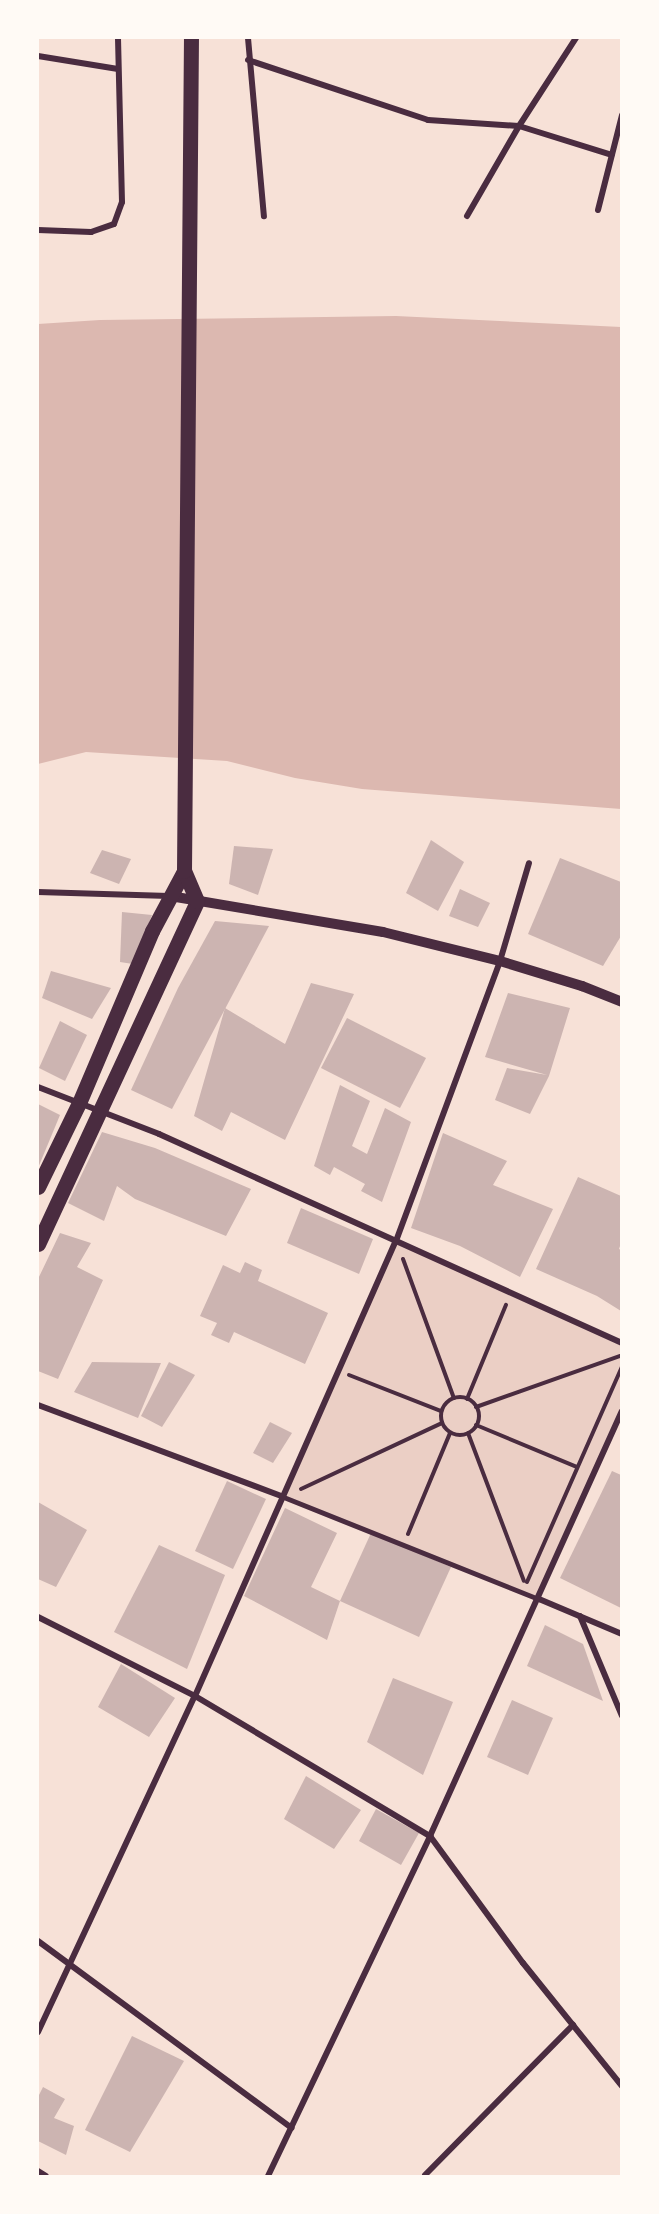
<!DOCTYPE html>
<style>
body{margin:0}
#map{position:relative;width:659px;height:2214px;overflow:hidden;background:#f7e1d7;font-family:Overpass,sans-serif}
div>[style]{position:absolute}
.green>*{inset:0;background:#ebcfc5}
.water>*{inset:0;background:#dcb8b0}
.building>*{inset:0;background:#ccb4b1}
.path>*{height:4px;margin:-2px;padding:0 2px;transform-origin:2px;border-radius:2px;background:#4a2c40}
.path>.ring{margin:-2px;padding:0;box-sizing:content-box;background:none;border:4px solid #4a2c40;border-radius:50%}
.pedestrian>*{height:5px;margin:-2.5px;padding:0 2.5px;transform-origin:2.5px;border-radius:2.5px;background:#4a2c40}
.minor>*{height:6px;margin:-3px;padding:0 3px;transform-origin:3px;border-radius:3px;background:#4a2c40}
.tertiary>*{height:10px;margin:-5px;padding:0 5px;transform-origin:5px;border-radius:5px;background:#4a2c40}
.primary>*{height:15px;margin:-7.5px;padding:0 7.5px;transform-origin:7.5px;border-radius:7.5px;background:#4a2c40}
span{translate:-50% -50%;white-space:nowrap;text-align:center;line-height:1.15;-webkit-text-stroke:4.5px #fffaf5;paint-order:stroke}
.frame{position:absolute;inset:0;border:39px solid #fffaf5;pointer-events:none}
</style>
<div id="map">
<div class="green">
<div style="clip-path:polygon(396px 1241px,621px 1343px,621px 1411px,539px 1599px,281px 1496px)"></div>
</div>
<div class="water">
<div style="clip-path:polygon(396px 316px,621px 327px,621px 809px,362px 789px,295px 778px,227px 761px,86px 752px,38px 764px,38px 324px,100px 320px)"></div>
</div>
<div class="building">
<div style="clip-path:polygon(431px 840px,464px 862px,438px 911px,406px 893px)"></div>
<div style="clip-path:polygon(234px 846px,273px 849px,258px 895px,229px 884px)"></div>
<div style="clip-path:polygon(102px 850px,131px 859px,119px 884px,90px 873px)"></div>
<div style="clip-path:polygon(560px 858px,621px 882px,621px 936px,603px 966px,528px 934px)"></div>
<div style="clip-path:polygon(460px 889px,490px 903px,478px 927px,449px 916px)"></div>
<div style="clip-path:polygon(122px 912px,152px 915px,133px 964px,120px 962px)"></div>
<div style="clip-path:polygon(215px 921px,269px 926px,172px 1109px,131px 1090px,178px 988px)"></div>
<div style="clip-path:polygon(51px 971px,111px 988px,92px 1019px,42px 998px)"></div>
<div style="clip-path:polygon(311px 983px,354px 994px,285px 1140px,231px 1112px,222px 1131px,194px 1116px,225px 1008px,285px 1044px)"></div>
<div style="clip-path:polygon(508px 993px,570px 1008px,549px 1076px,530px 1114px,495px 1100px,507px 1068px,547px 1075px,485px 1057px)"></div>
<div style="clip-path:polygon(347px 1018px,426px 1058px,400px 1108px,321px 1068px)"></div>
<div style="clip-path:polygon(60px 1021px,87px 1035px,65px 1081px,39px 1068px)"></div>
<div style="clip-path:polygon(340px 1085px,370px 1101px,352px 1146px,367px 1154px,385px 1108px,411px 1122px,382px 1202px,361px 1191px,365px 1184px,334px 1167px,330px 1175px,314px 1166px)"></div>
<div style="clip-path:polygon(38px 1104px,60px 1115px,38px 1168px)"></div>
<div style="clip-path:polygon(102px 1132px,155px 1148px,251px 1189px,226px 1236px,135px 1199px,117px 1186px,104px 1221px,68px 1203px)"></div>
<div style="clip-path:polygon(443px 1133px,507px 1161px,493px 1185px,553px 1209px,520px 1277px,460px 1246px,411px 1228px)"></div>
<div style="clip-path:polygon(578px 1177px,621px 1196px,621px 1243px,619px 1249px,621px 1250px,621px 1311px,597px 1296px,536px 1269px)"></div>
<div style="clip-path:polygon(301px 1208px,373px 1239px,359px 1274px,287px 1243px)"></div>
<div style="clip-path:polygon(60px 1233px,91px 1243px,77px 1267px,103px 1280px,58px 1379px,38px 1371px,38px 1279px)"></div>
<div style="clip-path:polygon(245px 1262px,262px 1270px,258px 1281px,328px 1313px,305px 1364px,234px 1332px,229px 1343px,211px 1335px,217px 1323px,200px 1316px,223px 1265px,240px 1273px)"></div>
<div style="clip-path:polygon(92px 1362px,161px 1363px,138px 1418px,74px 1392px)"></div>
<div style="clip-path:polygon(169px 1362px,195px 1375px,162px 1427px,141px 1416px)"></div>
<div style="clip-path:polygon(270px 1422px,292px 1433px,273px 1463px,253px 1453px)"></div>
<div style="clip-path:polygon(612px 1471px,621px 1475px,621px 1608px,560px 1578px)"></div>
<div style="clip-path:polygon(227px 1481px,266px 1499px,233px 1569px,195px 1551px)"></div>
<div style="clip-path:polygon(38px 1502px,87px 1530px,56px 1587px,38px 1579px)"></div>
<div style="clip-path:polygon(285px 1508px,337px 1533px,311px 1587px,340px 1601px,327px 1640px,244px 1596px)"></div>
<div style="clip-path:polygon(371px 1533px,451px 1567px,419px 1637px,340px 1601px)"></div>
<div style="clip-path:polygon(159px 1545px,225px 1575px,187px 1669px,114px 1632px)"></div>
<div style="clip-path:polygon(545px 1625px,583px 1644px,603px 1701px,527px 1666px)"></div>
<div style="clip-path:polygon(121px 1664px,175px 1698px,149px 1737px,98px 1707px)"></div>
<div style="clip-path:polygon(393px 1678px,453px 1702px,423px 1775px,367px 1742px)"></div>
<div style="clip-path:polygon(512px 1700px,553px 1718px,528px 1775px,487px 1757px)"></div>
<div style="clip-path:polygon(306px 1776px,361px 1810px,334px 1849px,284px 1819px)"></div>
<div style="clip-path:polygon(376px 1809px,419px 1833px,401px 1865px,359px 1841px)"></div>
<div style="clip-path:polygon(132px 2036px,184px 2061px,130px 2152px,85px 2130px)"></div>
<div style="clip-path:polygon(43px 2087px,65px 2099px,54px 2118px,74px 2126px,66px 2155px,38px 2141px,38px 2097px)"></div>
</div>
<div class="path">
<div style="left:403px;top:1259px;width:148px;rotate:69.9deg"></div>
<div style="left:349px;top:1375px;width:99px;rotate:21.4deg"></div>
<div class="ring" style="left:441px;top:1397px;width:34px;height:34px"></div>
<div style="left:467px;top:1399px;width:102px;rotate:-67.5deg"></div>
<div style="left:476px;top:1407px;width:153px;rotate:-19.5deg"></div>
<div style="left:476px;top:1425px;width:109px;rotate:22.6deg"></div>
<div style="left:468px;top:1433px;width:158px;rotate:69.3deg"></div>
<div style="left:301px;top:1489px;width:156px;rotate:-25.1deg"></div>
<div style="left:408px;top:1534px;width:109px;rotate:-67.4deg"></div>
<div style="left:527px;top:1582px;width:235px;rotate:-66.2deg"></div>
</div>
<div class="pedestrian">
<div style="left:281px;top:1496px;width:278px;rotate:21.8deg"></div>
</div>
<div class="minor">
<div style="left:248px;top:38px;width:179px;rotate:84.9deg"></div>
<div style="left:38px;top:56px;width:81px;rotate:9.2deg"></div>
<div style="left:248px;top:60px;width:190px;rotate:18.4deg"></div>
<div style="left:428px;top:120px;width:91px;rotate:3.8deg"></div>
<div style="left:519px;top:126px;width:97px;rotate:17.3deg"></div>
<div style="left:598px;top:210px;width:98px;rotate:-75.8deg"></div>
<div style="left:467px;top:216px;width:104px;rotate:-60deg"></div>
<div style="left:519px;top:126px;width:105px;rotate:-57.1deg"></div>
<div style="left:38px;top:230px;width:53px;rotate:2.2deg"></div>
<div style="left:91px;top:232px;width:24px;rotate:-19deg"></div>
<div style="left:114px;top:224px;width:23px;rotate:-70deg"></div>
<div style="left:122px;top:202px;width:164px;rotate:-91.4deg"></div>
<div style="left:38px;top:892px;width:131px;rotate:1.7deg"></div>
<div style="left:38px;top:1087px;width:130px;rotate:21.2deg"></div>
<div style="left:159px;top:1134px;width:508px;rotate:24.29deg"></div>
<div style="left:38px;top:1405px;width:259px;rotate:20.5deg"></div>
<div style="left:539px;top:1599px;width:90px;rotate:22.9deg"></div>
<div style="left:580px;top:1616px;width:108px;rotate:67.2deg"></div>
<div style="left:38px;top:1617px;width:176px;rotate:26.7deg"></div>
<div style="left:195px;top:1696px;width:274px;rotate:30.8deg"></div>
<div style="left:430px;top:1836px;width:157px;rotate:53.8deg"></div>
<div style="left:523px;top:1963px;width:158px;rotate:51.2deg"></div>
<div style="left:38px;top:1941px;width:315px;rotate:36.4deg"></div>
<div style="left:38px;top:2032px;width:371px;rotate:-65deg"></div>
<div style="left:195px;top:1696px;width:497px;rotate:-66.2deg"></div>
<div style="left:396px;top:1241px;width:299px;rotate:-69.6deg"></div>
<div style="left:500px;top:961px;width:102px;rotate:-73.5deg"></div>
<div style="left:38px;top:2171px;width:9px;rotate:32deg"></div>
<div style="left:425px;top:2175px;width:211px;rotate:-45.4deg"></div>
<div style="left:268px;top:2176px;width:377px;rotate:-64.5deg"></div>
<div style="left:430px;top:1836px;width:466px;rotate:-65.7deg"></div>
</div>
<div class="tertiary">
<div style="left:170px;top:896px;width:216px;rotate:9.6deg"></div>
<div style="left:383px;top:932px;width:121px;rotate:13.9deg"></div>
<div style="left:500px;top:961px;width:86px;rotate:17deg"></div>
<div style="left:582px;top:986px;width:43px;rotate:21.8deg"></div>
</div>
<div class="primary">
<div style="left:38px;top:1187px;width:93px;rotate:-64deg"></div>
<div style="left:79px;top:1103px;width:187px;rotate:-67deg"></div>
<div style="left:152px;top:931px;width:68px;rotate:-61.9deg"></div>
<div style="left:38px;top:1244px;width:378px;rotate:-65.1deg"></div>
<div style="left:197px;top:901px;width:33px;rotate:-113deg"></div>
<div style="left:184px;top:871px;width:833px;rotate:-89.52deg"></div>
</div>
<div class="frame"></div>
</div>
